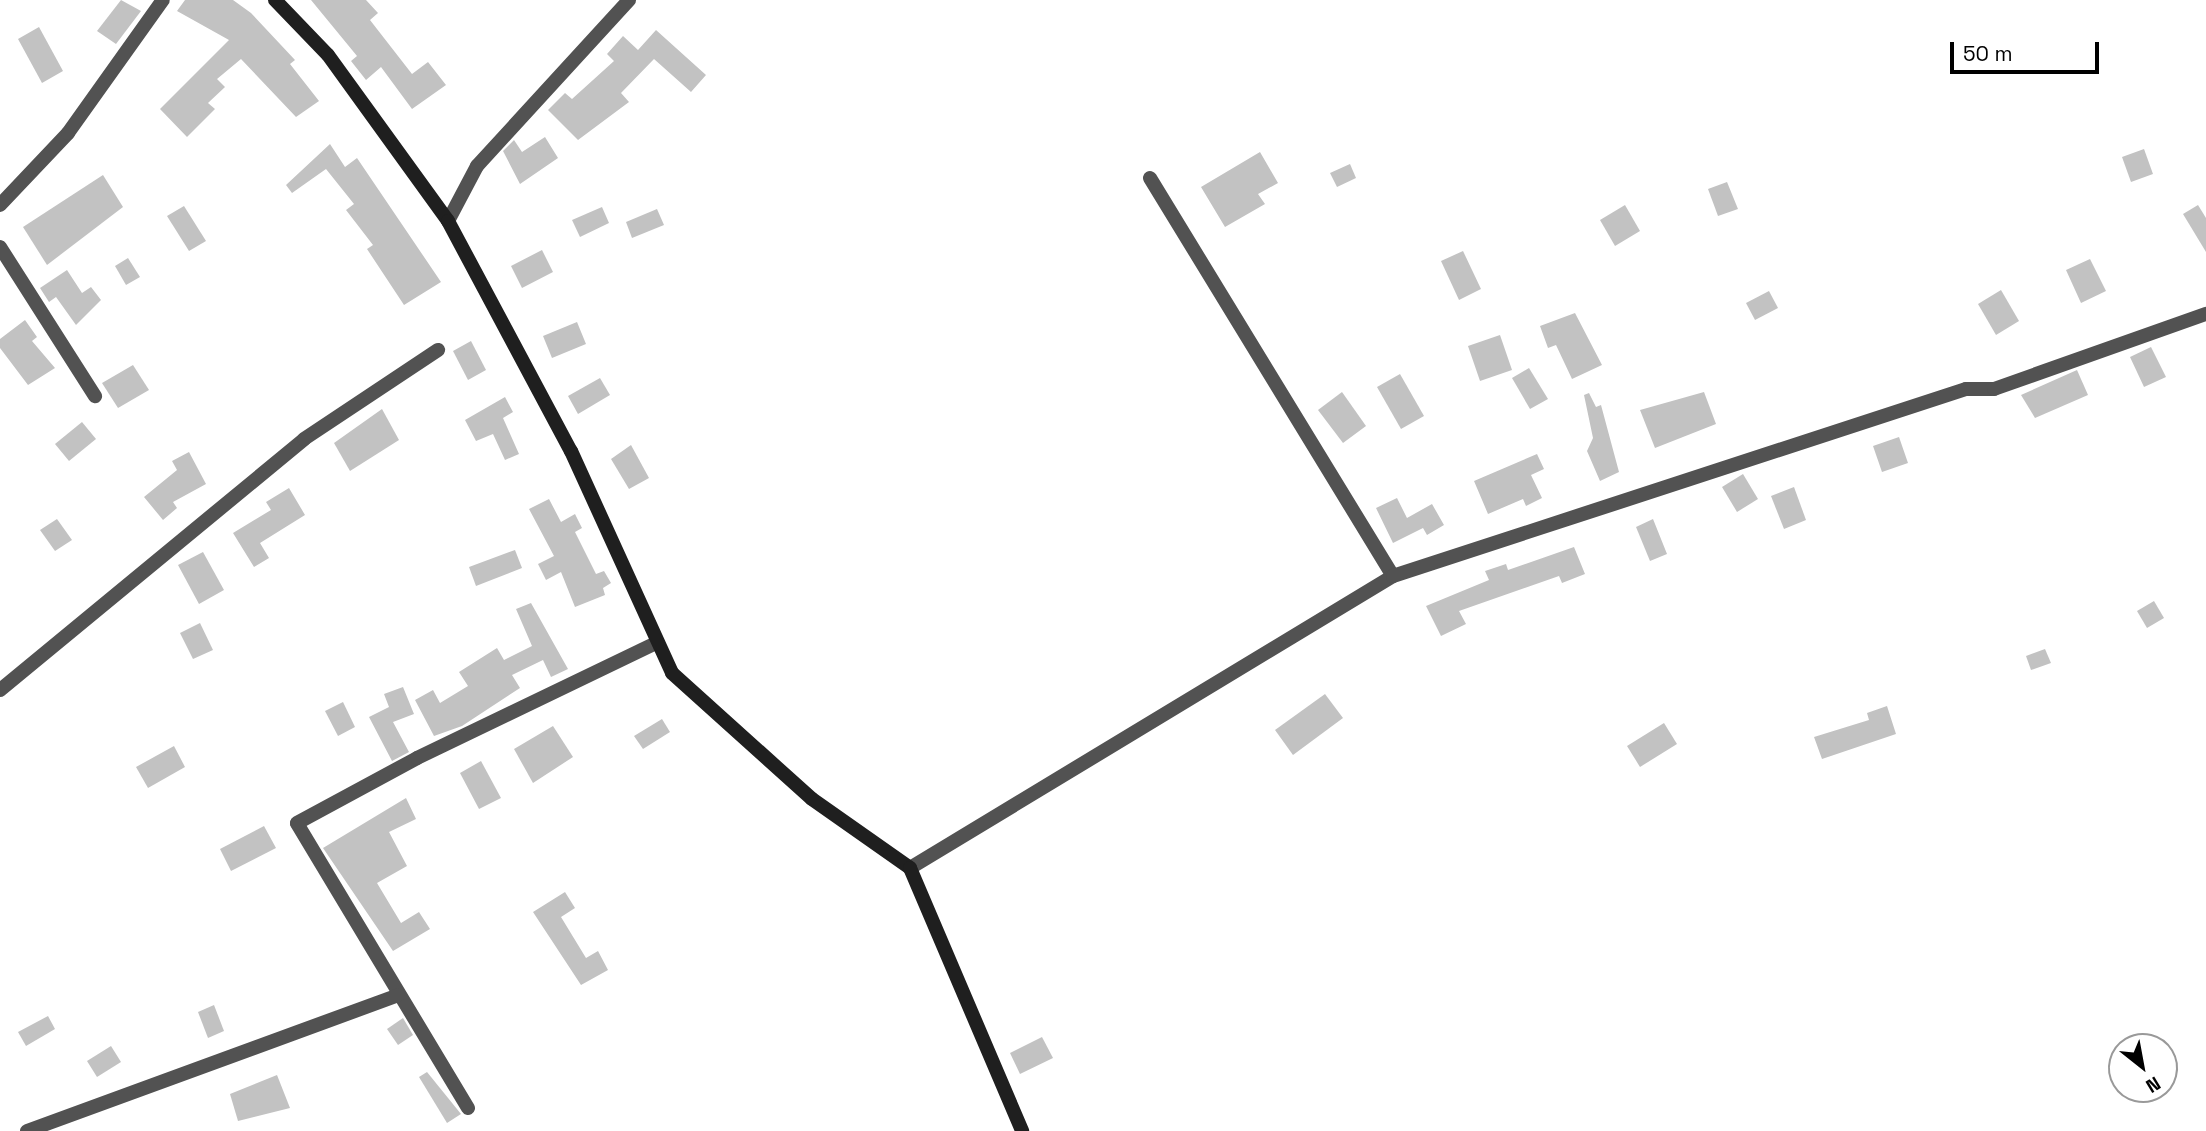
<!DOCTYPE html>
<style>
body{margin:0}
#map{position:relative;width:2206px;height:1131px;overflow:hidden;background:#fff;font-family:"Space Grotesk",sans-serif}
div>[style]{position:absolute}
.building>*{inset:0;background:#c2c2c2}
.street>*{height:14px;margin:-7px;padding:0 7px;transform-origin:7px;border-radius:7px;background:#525252}
.secondary>*{height:14px;margin:-7px;padding:0 7px;transform-origin:7px;border-radius:7px;background:#1f1f1f}
span{translate:-50% -50%;white-space:nowrap;text-align:center;line-height:1.15;-webkit-text-stroke:5px #fff;paint-order:stroke}
.north{position:absolute;left:2108px;top:1033px;width:70px;height:70px;box-sizing:border-box;background:#fff;border:2px solid #999;border-radius:50%;rotate:149deg;font-size:19px;font-weight:700;line-height:28px;text-align:center;color:#000}
.north::after{content:'';display:block;margin:auto;width:24px;height:32px;background:#000;clip-path:polygon(50% 0,100% 100%,50% 72%,0 100%)}
.scale{position:absolute;left:1950px;top:42px;width:149px;height:32px;box-sizing:border-box;border:4px solid #000;border-top:0;padding-left:9px;font-size:21px;line-height:24px;white-space:nowrap;color:#000;-webkit-text-stroke:5px #fff;paint-order:stroke}
</style>
<div id="map">
<div class="building">
<div style="clip-path:polygon(121px 0,141px 11px,116px 44px,97px 31px)"></div>
<div style="clip-path:polygon(185px 0,233px 0,251px 13px,295px 60px,290px 64px,319px 101px,296px 117px,241px 59px,217px 79px,225px 87px,208px 103px,215px 109px,187px 137px,160px 109px,229px 40px,177px 11px)"></div>
<div style="clip-path:polygon(311px 0,366px 0,378px 13px,370px 20px,412px 74px,428px 62px,446px 85px,412px 109px,381px 67px,366px 80px,351px 61px,357px 56px)"></div>
<div style="clip-path:polygon(39px 27px,63px 71px,42px 83px,18px 39px)"></div>
<div style="clip-path:polygon(656px 30px,706px 75px,691px 92px,654px 59px,621px 93px,629px 102px,578px 140px,548px 110px,565px 93px,572px 99px,614px 61px,607px 54px,623px 36px,638px 50px)"></div>
<div style="clip-path:polygon(545px 137px,558px 158px,520px 184px,503px 151px,514px 140px,522px 152px)"></div>
<div style="clip-path:polygon(330px 144px,345px 167px,357px 158px,441px 282px,404px 305px,367px 249px,373px 245px,346px 210px,354px 204px,326px 169px,292px 193px,286px 185px)"></div>
<div style="clip-path:polygon(2144px 149px,2153px 174px,2131px 182px,2122px 157px)"></div>
<div style="clip-path:polygon(1260px 152px,1278px 183px,1258px 194px,1265px 204px,1225px 227px,1201px 187px)"></div>
<div style="clip-path:polygon(1350px 164px,1356px 178px,1337px 187px,1330px 173px)"></div>
<div style="clip-path:polygon(103px 175px,123px 207px,47px 265px,23px 227px)"></div>
<div style="clip-path:polygon(1727px 182px,1738px 209px,1718px 216px,1708px 189px)"></div>
<div style="clip-path:polygon(1625px 205px,1640px 231px,1615px 246px,1600px 220px)"></div>
<div style="clip-path:polygon(2198px 205px,2206px 218px,2206px 252px,2183px 214px)"></div>
<div style="clip-path:polygon(184px 206px,206px 241px,189px 251px,167px 216px)"></div>
<div style="clip-path:polygon(602px 207px,609px 223px,580px 237px,572px 220px)"></div>
<div style="clip-path:polygon(657px 209px,664px 225px,632px 238px,626px 222px)"></div>
<div style="clip-path:polygon(542px 250px,553px 272px,522px 288px,511px 266px)"></div>
<div style="clip-path:polygon(1463px 251px,1481px 289px,1459px 300px,1441px 261px)"></div>
<div style="clip-path:polygon(128px 258px,140px 277px,126px 285px,115px 266px)"></div>
<div style="clip-path:polygon(2090px 259px,2106px 291px,2081px 303px,2066px 270px)"></div>
<div style="clip-path:polygon(67px 270px,82px 293px,91px 287px,101px 300px,76px 325px,56px 297px,49px 302px,40px 288px)"></div>
<div style="clip-path:polygon(2001px 290px,2019px 321px,1996px 335px,1978px 304px)"></div>
<div style="clip-path:polygon(1769px 291px,1778px 308px,1755px 320px,1746px 303px)"></div>
<div style="clip-path:polygon(1575px 313px,1602px 365px,1572px 379px,1556px 345px,1548px 348px,1540px 326px)"></div>
<div style="clip-path:polygon(25px 320px,37px 337px,32px 341px,55px 368px,28px 385px,0 348px,0 339px)"></div>
<div style="clip-path:polygon(577px 322px,586px 344px,552px 358px,543px 336px)"></div>
<div style="clip-path:polygon(1500px 335px,1512px 370px,1480px 381px,1468px 346px)"></div>
<div style="clip-path:polygon(471px 341px,486px 370px,468px 380px,453px 351px)"></div>
<div style="clip-path:polygon(2151px 347px,2166px 377px,2144px 387px,2130px 357px)"></div>
<div style="clip-path:polygon(133px 365px,149px 390px,118px 408px,102px 383px)"></div>
<div style="clip-path:polygon(1529px 368px,1548px 399px,1530px 409px,1512px 378px)"></div>
<div style="clip-path:polygon(2077px 370px,2088px 395px,2035px 418px,2021px 395px)"></div>
<div style="clip-path:polygon(1400px 374px,1424px 416px,1401px 429px,1377px 387px)"></div>
<div style="clip-path:polygon(600px 378px,610px 395px,578px 414px,568px 396px)"></div>
<div style="clip-path:polygon(1342px 392px,1366px 426px,1343px 443px,1318px 410px)"></div>
<div style="clip-path:polygon(1704px 392px,1716px 424px,1655px 448px,1640px 410px)"></div>
<div style="clip-path:polygon(1589px 393px,1596px 407px,1601px 405px,1619px 472px,1600px 481px,1587px 451px,1593px 438px,1584px 395px)"></div>
<div style="clip-path:polygon(505px 397px,513px 412px,503px 418px,519px 454px,505px 460px,493px 434px,476px 441px,465px 420px)"></div>
<div style="clip-path:polygon(382px 409px,399px 440px,350px 471px,334px 443px)"></div>
<div style="clip-path:polygon(82px 422px,96px 439px,69px 461px,55px 444px)"></div>
<div style="clip-path:polygon(1899px 437px,1908px 463px,1882px 472px,1873px 446px)"></div>
<div style="clip-path:polygon(631px 445px,649px 478px,629px 489px,611px 459px)"></div>
<div style="clip-path:polygon(189px 452px,206px 484px,173px 502px,177px 508px,163px 520px,144px 497px,177px 470px,172px 461px)"></div>
<div style="clip-path:polygon(1537px 454px,1544px 469px,1531px 475px,1542px 498px,1526px 506px,1523px 499px,1488px 514px,1474px 481px)"></div>
<div style="clip-path:polygon(1743px 474px,1758px 499px,1737px 512px,1722px 487px)"></div>
<div style="clip-path:polygon(1794px 487px,1806px 520px,1784px 529px,1771px 496px)"></div>
<div style="clip-path:polygon(289px 488px,305px 515px,260px 543px,269px 558px,254px 567px,233px 533px,271px 510px,266px 502px)"></div>
<div style="clip-path:polygon(1397px 498px,1407px 518px,1432px 504px,1444px 525px,1427px 535px,1423px 528px,1393px 543px,1376px 508px)"></div>
<div style="clip-path:polygon(549px 499px,561px 522px,575px 514px,582px 528px,575px 532px,596px 574px,604px 571px,611px 583px,603px 588px,605px 595px,575px 607px,561px 572px,546px 580px,538px 564px,554px 556px,529px 509px)"></div>
<div style="clip-path:polygon(57px 519px,72px 540px,55px 551px,40px 530px)"></div>
<div style="clip-path:polygon(1653px 519px,1667px 554px,1650px 561px,1636px 527px)"></div>
<div style="clip-path:polygon(1574px 547px,1585px 574px,1562px 583px,1559px 576px,1459px 611px,1466px 624px,1441px 636px,1426px 606px,1489px 580px,1485px 571px,1506px 564px,1508px 570px)"></div>
<div style="clip-path:polygon(515px 550px,522px 568px,476px 586px,469px 567px)"></div>
<div style="clip-path:polygon(203px 552px,224px 590px,199px 604px,178px 565px)"></div>
<div style="clip-path:polygon(2154px 601px,2164px 618px,2147px 628px,2137px 611px)"></div>
<div style="clip-path:polygon(531px 603px,568px 669px,551px 677px,543px 660px,512px 675px,520px 688px,462px 726px,434px 736px,415px 700px,433px 690px,440px 703px,468px 686px,459px 672px,497px 648px,504px 660px,532px 646px,516px 609px)"></div>
<div style="clip-path:polygon(200px 623px,213px 650px,193px 659px,180px 633px)"></div>
<div style="clip-path:polygon(2045px 649px,2051px 663px,2031px 670px,2026px 656px)"></div>
<div style="clip-path:polygon(403px 687px,414px 714px,393px 722px,409px 752px,392px 761px,369px 717px,389px 707px,384px 694px)"></div>
<div style="clip-path:polygon(1325px 694px,1343px 718px,1293px 755px,1275px 730px)"></div>
<div style="clip-path:polygon(343px 702px,355px 727px,338px 736px,325px 711px)"></div>
<div style="clip-path:polygon(1887px 706px,1896px 734px,1822px 759px,1814px 737px,1869px 720px,1867px 713px)"></div>
<div style="clip-path:polygon(662px 719px,670px 732px,643px 749px,634px 736px)"></div>
<div style="clip-path:polygon(1664px 723px,1677px 744px,1640px 767px,1627px 746px)"></div>
<div style="clip-path:polygon(553px 726px,573px 757px,533px 783px,514px 749px)"></div>
<div style="clip-path:polygon(174px 746px,185px 767px,148px 788px,136px 767px)"></div>
<div style="clip-path:polygon(481px 761px,501px 798px,479px 809px,460px 773px)"></div>
<div style="clip-path:polygon(406px 798px,416px 819px,389px 832px,407px 866px,377px 883px,401px 923px,419px 912px,430px 929px,393px 951px,323px 848px)"></div>
<div style="clip-path:polygon(264px 826px,276px 848px,231px 871px,220px 849px)"></div>
<div style="clip-path:polygon(565px 892px,575px 908px,561px 917px,586px 958px,598px 951px,608px 970px,581px 985px,533px 912px)"></div>
<div style="clip-path:polygon(214px 1005px,224px 1031px,208px 1038px,198px 1012px)"></div>
<div style="clip-path:polygon(48px 1016px,55px 1029px,26px 1046px,18px 1032px)"></div>
<div style="clip-path:polygon(403px 1018px,413px 1035px,398px 1045px,387px 1029px)"></div>
<div style="clip-path:polygon(1042px 1037px,1053px 1058px,1020px 1074px,1010px 1053px)"></div>
<div style="clip-path:polygon(111px 1046px,121px 1062px,97px 1077px,87px 1061px)"></div>
<div style="clip-path:polygon(427px 1072px,461px 1114px,447px 1123px,419px 1077px)"></div>
<div style="clip-path:polygon(277px 1075px,290px 1108px,238px 1121px,230px 1094px)"></div>
</div>
<div class="street">
<div style="left:1150px;top:178px;width:466px;rotate:58.6deg"></div>
<div style="left:0;top:205px;width:99px;rotate:-46.6deg"></div>
<div style="left:68px;top:133px;width:163px;rotate:-54.5deg"></div>
<div style="left:448px;top:221px;width:62px;rotate:-62.2deg"></div>
<div style="left:477px;top:166px;width:225px;rotate:-47.5deg"></div>
<div style="left:0;top:247px;width:177px;rotate:57.5deg"></div>
<div style="left:0;top:690px;width:394px;rotate:-39.5deg"></div>
<div style="left:304px;top:439px;width:161px;rotate:-33.6deg"></div>
<div style="left:910px;top:868px;width:564px;rotate:-31.16deg"></div>
<div style="left:1393px;top:576px;width:603px;rotate:-18.07deg"></div>
<div style="left:1966px;top:389px;width:28px"></div>
<div style="left:1994px;top:389px;width:225px;rotate:-19.5deg"></div>
<div style="left:468px;top:1108px;width:332px;rotate:-121deg"></div>
<div style="left:297px;top:823px;width:136px;rotate:-28.4deg"></div>
<div style="left:417px;top:758px;width:267px;rotate:-25.7deg"></div>
<div style="left:27px;top:1131px;width:395px;rotate:-20.1deg"></div>
</div>
<div class="secondary">
<div style="left:275px;top:0;width:76px;rotate:46.1deg"></div>
<div style="left:328px;top:55px;width:205px;rotate:54.1deg"></div>
<div style="left:448px;top:221px;width:261px;rotate:61.9deg"></div>
<div style="left:571px;top:451px;width:244px;rotate:65.5deg"></div>
<div style="left:672px;top:673px;width:188px;rotate:42deg"></div>
<div style="left:812px;top:799px;width:120px;rotate:35.1deg"></div>
<div style="left:910px;top:868px;width:286px;rotate:66.9deg"></div>
</div>
<div class="north">N</div>
<div class="scale">50 m</div>
</div>
